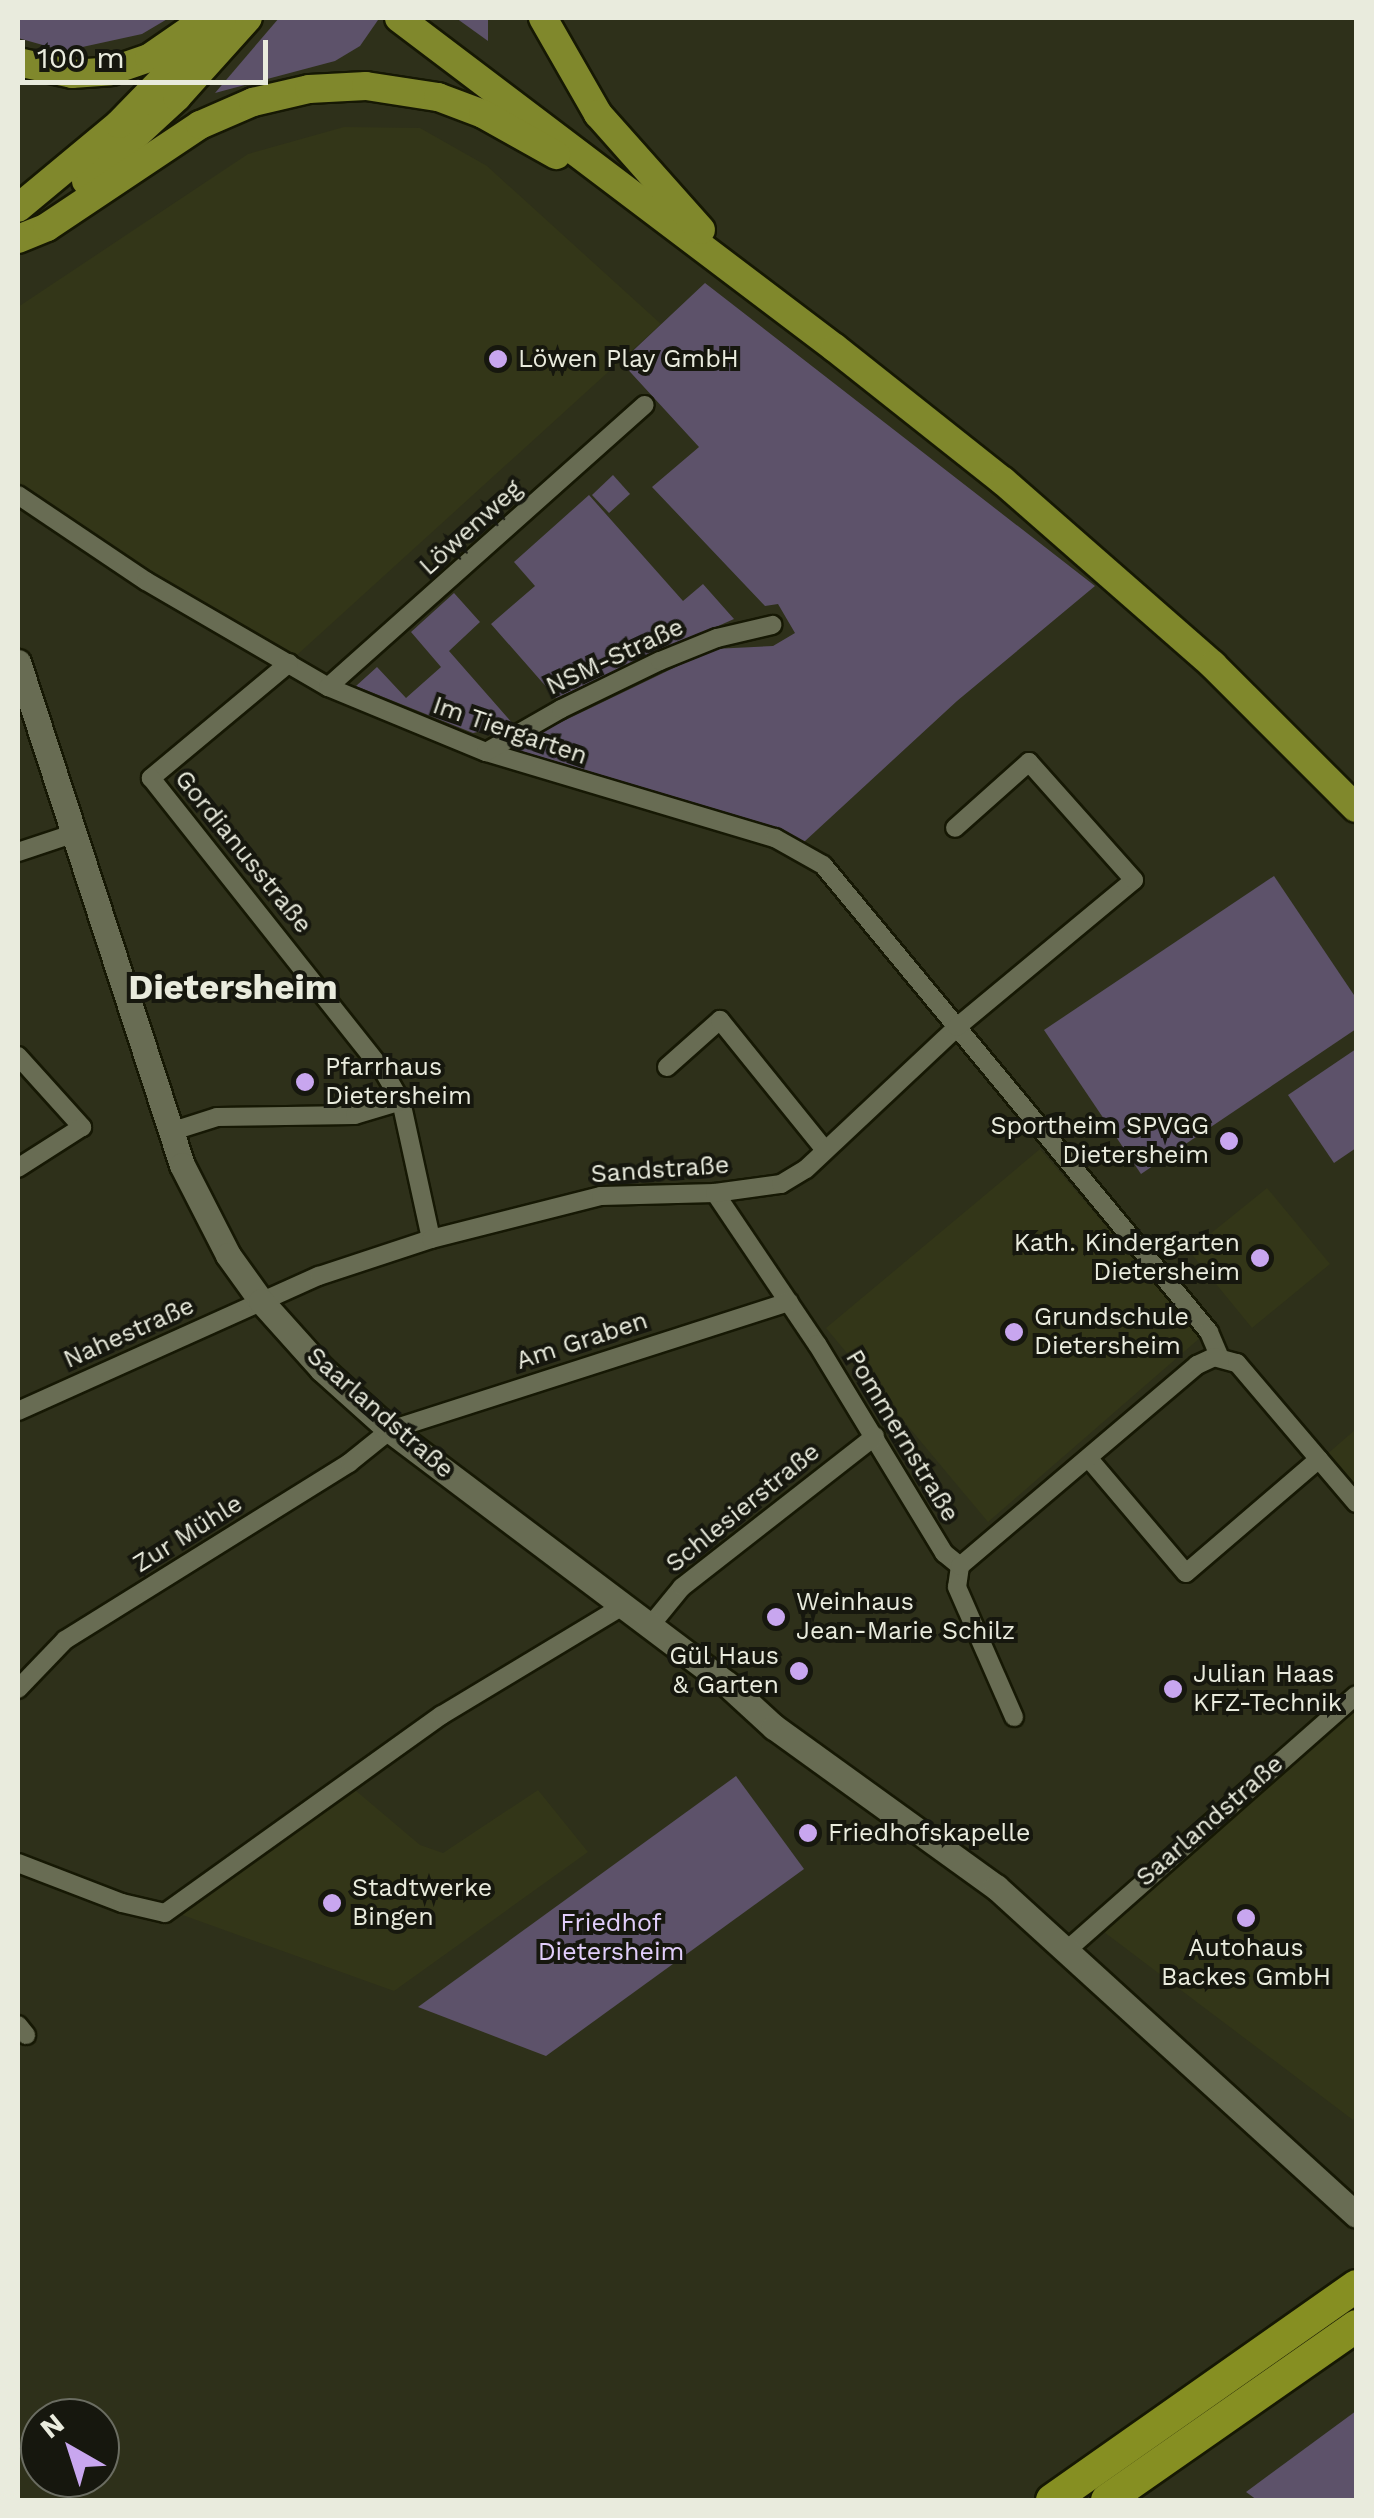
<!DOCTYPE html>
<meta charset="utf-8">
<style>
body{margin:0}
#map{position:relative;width:1374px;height:2518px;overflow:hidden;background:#2e301a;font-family:"Work Sans",sans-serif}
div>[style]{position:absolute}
.built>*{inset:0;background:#333618}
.green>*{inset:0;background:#5d526a}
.roads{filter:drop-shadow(2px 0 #161804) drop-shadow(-2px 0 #161804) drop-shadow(0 2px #161804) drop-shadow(0 -2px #161804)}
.minor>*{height:18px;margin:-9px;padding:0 9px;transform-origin:9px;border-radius:9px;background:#686c53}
.secondary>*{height:25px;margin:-12.5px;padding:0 12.5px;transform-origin:12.5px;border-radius:12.5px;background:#686c53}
.trunk>*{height:28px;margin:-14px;padding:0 14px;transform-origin:14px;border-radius:14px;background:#80882c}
.motorway>*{height:32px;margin:-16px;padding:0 16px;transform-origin:16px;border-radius:16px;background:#868f22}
.dots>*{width:28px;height:28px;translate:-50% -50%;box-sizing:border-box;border:5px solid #16170e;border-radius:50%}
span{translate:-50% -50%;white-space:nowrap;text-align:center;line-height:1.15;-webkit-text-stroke:8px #16170e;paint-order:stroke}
.poi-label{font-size:25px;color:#e9ebdd}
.left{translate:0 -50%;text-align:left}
.right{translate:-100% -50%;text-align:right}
.street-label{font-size:25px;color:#e9ebdd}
.park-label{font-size:25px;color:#e2cefb}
.district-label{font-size:35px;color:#e9ebdd;font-weight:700}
.frame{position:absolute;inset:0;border:20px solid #e9ebdd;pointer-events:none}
.north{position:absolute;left:20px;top:2398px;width:100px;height:100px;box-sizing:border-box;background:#16170e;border:2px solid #6a6c61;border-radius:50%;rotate:321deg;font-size:28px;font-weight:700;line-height:40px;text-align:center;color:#e9ebdd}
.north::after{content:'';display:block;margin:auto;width:35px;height:45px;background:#c8a6ef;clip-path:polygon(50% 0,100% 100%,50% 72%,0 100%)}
.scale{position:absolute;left:20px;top:40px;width:248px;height:45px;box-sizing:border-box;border:5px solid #e9ebdd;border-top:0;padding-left:12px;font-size:30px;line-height:35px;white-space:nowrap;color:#e9ebdd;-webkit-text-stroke:8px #16170e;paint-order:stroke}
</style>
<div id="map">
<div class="built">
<div style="clip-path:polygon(344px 127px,420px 128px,487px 166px,661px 324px,297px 655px,252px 637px,18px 487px,18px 307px,248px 154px)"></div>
<div style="clip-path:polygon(1040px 1149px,1201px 1337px,988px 1522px,826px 1328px)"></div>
<div style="clip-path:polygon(1267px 1188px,1330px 1264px,1252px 1328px,1189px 1251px)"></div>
<div style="clip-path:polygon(1356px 1429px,1356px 1490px,1325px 1456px)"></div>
<div style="clip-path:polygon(1356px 1697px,1356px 2116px,1353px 2120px,1100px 1929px)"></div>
<div style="clip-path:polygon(355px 1790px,420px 1845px,443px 1853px,538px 1790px,588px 1852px,394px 1991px,177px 1913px)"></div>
</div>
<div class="green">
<div style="clip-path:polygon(18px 18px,169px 18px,142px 34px,64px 51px,18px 38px)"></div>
<div style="clip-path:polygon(279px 18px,374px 18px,378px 20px,360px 46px,335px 61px,215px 93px)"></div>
<div style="clip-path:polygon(456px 18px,488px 18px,488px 41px)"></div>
<div style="clip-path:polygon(705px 283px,1095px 586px,957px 701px,804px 842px,499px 752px,713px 649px,773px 646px,795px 633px,778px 604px,765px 606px,652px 487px,699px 447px,621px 362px)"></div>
<div style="clip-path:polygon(613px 475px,630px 494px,609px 513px,592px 495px)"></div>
<div style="clip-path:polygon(589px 495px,683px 601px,703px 584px,734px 619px,556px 698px,491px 624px,535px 586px,514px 562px)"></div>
<div style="clip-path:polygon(454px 593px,480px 622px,449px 651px,513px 724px,473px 733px,356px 686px,377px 667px,406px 698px,441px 667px,411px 632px)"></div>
<div style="clip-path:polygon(1274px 876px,1356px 998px,1356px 1029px,1141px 1174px,1044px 1030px)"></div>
<div style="clip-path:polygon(1356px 1049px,1356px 1148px,1334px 1163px,1288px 1095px)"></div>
<div style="clip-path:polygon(736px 1776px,804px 1869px,546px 2056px,418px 2007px)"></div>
<div style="clip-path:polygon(1356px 2411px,1356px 2500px,1257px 2500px,1246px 2492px)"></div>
</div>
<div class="roads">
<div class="minor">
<div style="left:18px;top:495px;width:154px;rotate:33.9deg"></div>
<div style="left:146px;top:581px;width:211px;rotate:30.2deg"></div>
<div style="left:328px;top:687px;width:171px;rotate:22.4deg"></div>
<div style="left:486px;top:752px;width:302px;rotate:16.6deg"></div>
<div style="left:775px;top:838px;width:55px;rotate:29.4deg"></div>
<div style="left:823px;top:865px;width:606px;rotate:50.42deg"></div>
<div style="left:1209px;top:1332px;width:28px;rotate:67deg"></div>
<div style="left:289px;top:663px;width:180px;rotate:140.2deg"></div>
<div style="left:151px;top:778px;width:375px;rotate:51.6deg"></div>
<div style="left:384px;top:1072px;width:34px;rotate:60deg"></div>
<div style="left:401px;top:1101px;width:141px;rotate:77.7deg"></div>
<div style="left:328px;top:687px;width:424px;rotate:-41.7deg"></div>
<div style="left:486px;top:752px;width:86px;rotate:-29.8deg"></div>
<div style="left:561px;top:709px;width:110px;rotate:-25.9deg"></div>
<div style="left:660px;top:661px;width:61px;rotate:-22deg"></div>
<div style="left:717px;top:638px;width:57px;rotate:-13.3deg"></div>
<div style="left:18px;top:852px;width:60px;rotate:-18.4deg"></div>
<div style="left:18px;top:1056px;width:96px;rotate:48deg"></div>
<div style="left:82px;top:1127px;width:76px;rotate:147.4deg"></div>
<div style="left:667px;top:1067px;width:71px;rotate:-41.6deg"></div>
<div style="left:720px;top:1020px;width:167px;rotate:51.1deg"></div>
<div style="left:170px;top:1132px;width:49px;rotate:-17.7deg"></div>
<div style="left:217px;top:1117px;width:138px;rotate:-0.8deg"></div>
<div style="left:355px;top:1115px;width:48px;rotate:-16.9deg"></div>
<div style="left:715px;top:1193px;width:182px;rotate:56deg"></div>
<div style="left:817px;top:1344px;width:245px;rotate:58.7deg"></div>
<div style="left:944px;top:1553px;width:21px;rotate:39deg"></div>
<div style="left:960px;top:1566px;width:21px;rotate:98deg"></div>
<div style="left:957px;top:1587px;width:142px;rotate:66.3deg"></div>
<div style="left:18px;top:1411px;width:330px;rotate:-24.2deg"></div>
<div style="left:319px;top:1276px;width:118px;rotate:-18.3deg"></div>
<div style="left:431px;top:1239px;width:175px;rotate:-14.2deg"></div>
<div style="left:601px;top:1196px;width:114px;rotate:-1.5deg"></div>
<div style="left:715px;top:1193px;width:67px;rotate:-7.8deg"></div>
<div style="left:781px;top:1184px;width:29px;rotate:-31deg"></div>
<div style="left:806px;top:1169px;width:207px;rotate:-43.2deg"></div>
<div style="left:957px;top:1027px;width:230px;rotate:-39.7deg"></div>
<div style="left:1134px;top:880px;width:158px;rotate:-131.7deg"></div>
<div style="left:1029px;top:762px;width:99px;rotate:138.3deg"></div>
<div style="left:1090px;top:1460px;width:148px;rotate:49.7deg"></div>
<div style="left:1186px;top:1573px;width:175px;rotate:-40.6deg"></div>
<div style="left:960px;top:1566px;width:311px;rotate:-40.3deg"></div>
<div style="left:1197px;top:1365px;width:19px;rotate:-25deg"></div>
<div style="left:1214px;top:1357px;width:24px;rotate:15deg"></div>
<div style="left:1237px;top:1363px;width:184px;rotate:49.6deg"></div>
<div style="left:650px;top:1626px;width:50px;rotate:-50.6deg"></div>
<div style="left:682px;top:1587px;width:245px;rotate:-38deg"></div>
<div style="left:18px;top:1689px;width:68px;rotate:-46.2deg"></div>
<div style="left:65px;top:1640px;width:335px;rotate:-31.9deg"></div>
<div style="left:349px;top:1463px;width:53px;rotate:-38.8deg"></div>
<div style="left:390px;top:1430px;width:419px;rotate:-17.8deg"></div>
<div style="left:18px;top:1863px;width:111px;rotate:21deg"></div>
<div style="left:122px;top:1903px;width:44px;rotate:13.1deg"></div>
<div style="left:165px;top:1913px;width:340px;rotate:-35.6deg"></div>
<div style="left:442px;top:1715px;width:211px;rotate:-31.1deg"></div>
<div style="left:1067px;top:1950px;width:385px;rotate:-41.4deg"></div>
<div style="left:18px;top:2025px;width:13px;rotate:51deg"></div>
</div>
<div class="secondary">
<div style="left:18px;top:662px;width:529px;rotate:71.94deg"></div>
<div style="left:182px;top:1165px;width:101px;rotate:62.9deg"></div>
<div style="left:228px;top:1255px;width:57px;rotate:54.3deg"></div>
<div style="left:261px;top:1301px;width:91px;rotate:48.1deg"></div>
<div style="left:322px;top:1369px;width:91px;rotate:41.9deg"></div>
<div style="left:390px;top:1430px;width:422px;rotate:37deg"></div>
<div style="left:727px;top:1684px;width:64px;rotate:42.5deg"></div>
<div style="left:774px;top:1727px;width:274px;rotate:35.8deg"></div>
<div style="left:996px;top:1887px;width:487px;rotate:42.3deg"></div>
</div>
<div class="trunk">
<div style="left:399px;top:18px;width:547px;rotate:37.12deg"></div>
<div style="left:835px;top:348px;width:214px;rotate:38.4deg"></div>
<div style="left:1003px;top:481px;width:279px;rotate:41.2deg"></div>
<div style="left:1213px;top:665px;width:202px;rotate:45deg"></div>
<div style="left:543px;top:18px;width:111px;rotate:60.2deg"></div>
<div style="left:598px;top:114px;width:155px;rotate:48.4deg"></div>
<div style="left:18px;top:62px;width:55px;rotate:12.5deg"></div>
<div style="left:72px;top:74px;width:39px;rotate:-4deg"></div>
<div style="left:111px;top:71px;width:40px;rotate:-18.9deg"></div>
<div style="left:149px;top:58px;width:58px;rotate:-34.5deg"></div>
<div style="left:86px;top:181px;width:124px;rotate:-42.7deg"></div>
<div style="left:177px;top:97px;width:106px;rotate:-48.1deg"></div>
<div style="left:18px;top:208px;width:131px;rotate:-39.7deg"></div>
<div style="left:119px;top:124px;width:148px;rotate:-45.8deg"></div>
<div style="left:18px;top:239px;width:31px;rotate:-22deg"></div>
<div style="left:47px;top:227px;width:184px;rotate:-33.7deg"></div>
<div style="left:200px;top:125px;width:58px;rotate:-23.5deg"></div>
<div style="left:253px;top:102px;width:57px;rotate:-13.1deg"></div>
<div style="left:309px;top:89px;width:57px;rotate:-3deg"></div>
<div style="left:366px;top:86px;width:73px;rotate:8.7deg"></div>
<div style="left:438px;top:97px;width:48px;rotate:20.7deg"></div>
<div style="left:483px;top:114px;width:84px;rotate:29.3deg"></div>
</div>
<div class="motorway">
<div style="left:1052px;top:2500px;width:372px;rotate:-35.1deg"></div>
<div style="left:1107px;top:2500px;width:304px;rotate:-34.9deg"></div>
</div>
</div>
<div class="dots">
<div style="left:498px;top:359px;background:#c8a6ef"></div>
<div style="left:305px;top:1082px;background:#c8a6ef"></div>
<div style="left:1229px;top:1141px;background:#c8a6ef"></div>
<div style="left:1260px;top:1258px;background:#c8a6ef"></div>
<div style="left:1014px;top:1332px;background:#c8a6ef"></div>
<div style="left:776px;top:1617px;background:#c8a6ef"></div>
<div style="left:799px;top:1671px;background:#c8a6ef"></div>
<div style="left:1173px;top:1689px;background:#c8a6ef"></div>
<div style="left:808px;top:1833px;background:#c8a6ef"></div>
<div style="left:332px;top:1903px;background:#c8a6ef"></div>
<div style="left:1246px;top:1918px;background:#c8a6ef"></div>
</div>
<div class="poi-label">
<span class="left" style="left:518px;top:359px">Löwen Play GmbH</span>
<span class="left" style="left:325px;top:1082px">Pfarrhaus<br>Dietersheim</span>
<span class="right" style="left:1209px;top:1141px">Sportheim SPVGG<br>Dietersheim</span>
<span class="right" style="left:1240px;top:1258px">Kath. Kindergarten<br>Dietersheim</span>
<span class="left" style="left:1034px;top:1332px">Grundschule<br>Dietersheim</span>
<span class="left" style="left:796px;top:1617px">Weinhaus<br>Jean-Marie Schilz</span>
<span class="right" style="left:779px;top:1671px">Gül Haus<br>&amp; Garten</span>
<span class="left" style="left:1193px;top:1689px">Julian Haas<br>KFZ-Technik</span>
<span class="left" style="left:828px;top:1833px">Friedhofskapelle</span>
<span class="left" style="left:352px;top:1903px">Stadtwerke<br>Bingen</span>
<span style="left:1246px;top:1963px">Autohaus<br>Backes GmbH</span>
</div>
<div class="street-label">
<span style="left:471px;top:528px;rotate:-42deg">Löwenweg</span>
<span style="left:615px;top:657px;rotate:-25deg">NSM-Straße</span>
<span style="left:510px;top:731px;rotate:19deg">Im Tiergarten</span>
<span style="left:243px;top:852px;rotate:51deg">Gordianusstraße</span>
<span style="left:660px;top:1170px;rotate:-4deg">Sandstraße</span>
<span style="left:129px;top:1333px;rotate:-24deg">Nahestraße</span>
<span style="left:582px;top:1341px;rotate:-18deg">Am Graben</span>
<span style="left:380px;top:1413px;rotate:41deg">Saarlandstraße</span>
<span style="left:902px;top:1436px;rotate:59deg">Pommernstraße</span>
<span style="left:743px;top:1508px;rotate:-39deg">Schlesierstraße</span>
<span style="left:188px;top:1534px;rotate:-32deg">Zur Mühle</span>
<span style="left:1210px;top:1821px;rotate:-41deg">Saarlandstraße</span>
</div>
<div class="park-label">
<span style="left:611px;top:1938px">Friedhof<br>Dietersheim</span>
</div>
<div class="district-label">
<span style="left:233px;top:987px">Dietersheim</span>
</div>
<div class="frame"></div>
<div class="north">N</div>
<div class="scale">100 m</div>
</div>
